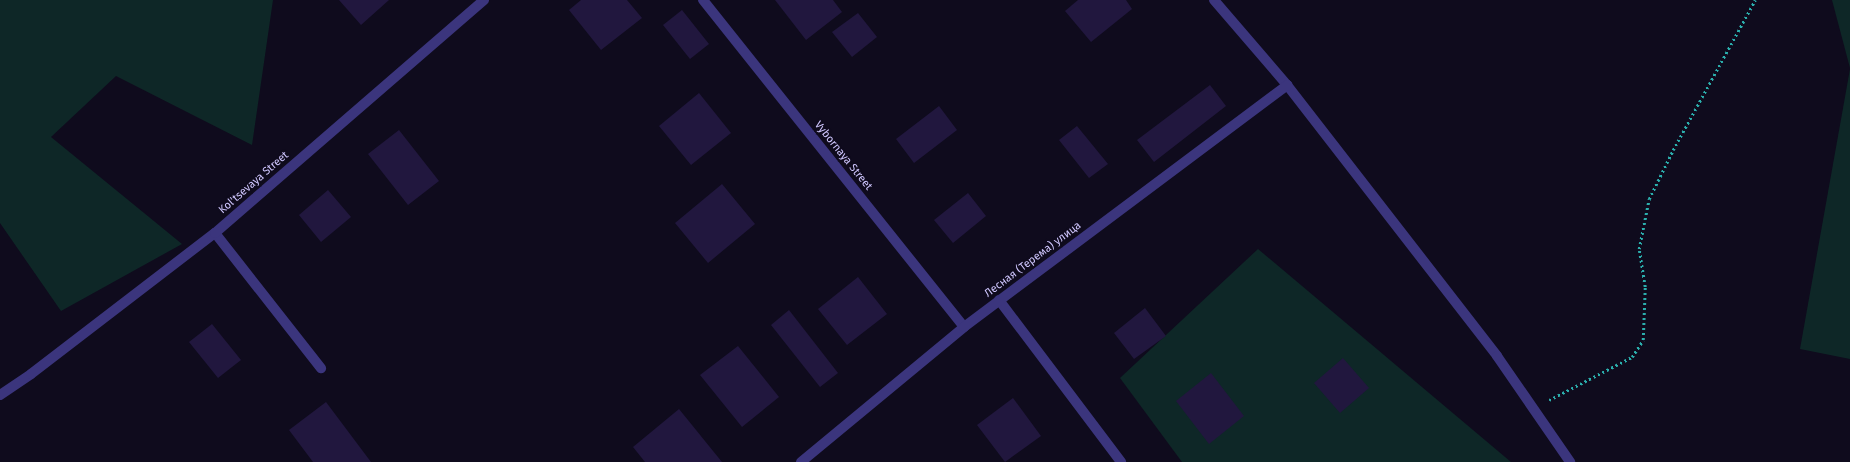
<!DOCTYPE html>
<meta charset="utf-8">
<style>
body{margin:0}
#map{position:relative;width:1850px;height:462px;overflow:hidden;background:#0f0b1d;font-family:"Fira Sans",sans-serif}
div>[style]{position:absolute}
.green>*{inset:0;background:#0e2727}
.building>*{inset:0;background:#21173e}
.path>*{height:2.5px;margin-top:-1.25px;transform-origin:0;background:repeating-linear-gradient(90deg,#2bafad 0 2px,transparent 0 5px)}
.lane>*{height:10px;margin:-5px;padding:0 5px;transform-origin:5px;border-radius:5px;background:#3b357d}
.street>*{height:10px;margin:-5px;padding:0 5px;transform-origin:5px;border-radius:5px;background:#3b357d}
span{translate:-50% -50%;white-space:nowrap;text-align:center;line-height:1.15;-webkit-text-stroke:3.5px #0f0b1d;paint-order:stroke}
.street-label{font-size:11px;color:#d0c7ff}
</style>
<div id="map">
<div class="green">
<div style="clip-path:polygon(0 0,273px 0,252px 145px,116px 76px,51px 137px,182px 244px,61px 311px,0 223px)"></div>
<div style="clip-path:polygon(1832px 0,1850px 0,1850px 68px)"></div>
<div style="clip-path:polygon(1850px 69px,1850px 359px,1800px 349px)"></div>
<div style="clip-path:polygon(1258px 249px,1511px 462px,1182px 462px,1120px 378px)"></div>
</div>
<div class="building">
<div style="clip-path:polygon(339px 0,389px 0,361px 25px)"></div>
<div style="clip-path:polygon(581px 0,627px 0,642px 18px,601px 50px,569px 10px)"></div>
<div style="clip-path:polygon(775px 0,833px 0,842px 12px,806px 40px)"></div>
<div style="clip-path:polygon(1078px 0,1126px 0,1132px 9px,1091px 42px,1065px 11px)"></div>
<div style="clip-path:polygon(682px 10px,709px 44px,690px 59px,663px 25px)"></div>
<div style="clip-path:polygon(858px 13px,877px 37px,852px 57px,832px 32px)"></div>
<div style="clip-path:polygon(1210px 85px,1226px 106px,1154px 162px,1137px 140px)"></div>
<div style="clip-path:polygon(699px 93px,731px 133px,691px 165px,659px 126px)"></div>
<div style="clip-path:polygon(939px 106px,957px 130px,914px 163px,896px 139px)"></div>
<div style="clip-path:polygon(1077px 126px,1108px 164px,1089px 178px,1059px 140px)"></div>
<div style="clip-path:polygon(399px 130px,439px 181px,408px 205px,368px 154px)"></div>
<div style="clip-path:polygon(722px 184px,755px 224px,708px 263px,675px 223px)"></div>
<div style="clip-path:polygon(328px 190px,351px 217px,321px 242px,299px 215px)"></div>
<div style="clip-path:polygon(968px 193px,986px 216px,953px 243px,934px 220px)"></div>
<div style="clip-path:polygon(858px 277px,887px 314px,847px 345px,818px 309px)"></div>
<div style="clip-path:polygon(1145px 308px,1166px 336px,1134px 359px,1114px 333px)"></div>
<div style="clip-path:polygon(789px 310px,838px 373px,820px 387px,771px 325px)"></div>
<div style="clip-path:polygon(212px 324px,241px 360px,218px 378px,189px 342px)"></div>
<div style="clip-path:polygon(738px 346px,779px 397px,742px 427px,700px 375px)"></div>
<div style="clip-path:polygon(1343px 358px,1369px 388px,1340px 413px,1314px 383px)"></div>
<div style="clip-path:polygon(1211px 373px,1244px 416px,1209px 444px,1176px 401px)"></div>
<div style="clip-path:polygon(1013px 398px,1041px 436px,1005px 462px,977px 425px)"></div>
<div style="clip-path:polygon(326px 402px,371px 462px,313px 462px,289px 430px)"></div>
<div style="clip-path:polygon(679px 409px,722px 462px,645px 462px,633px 447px)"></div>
</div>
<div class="path">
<div style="left:1549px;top:400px;width:93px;rotate:-27.4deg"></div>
<div style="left:1632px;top:357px;width:20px;rotate:-57deg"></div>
<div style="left:1643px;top:340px;width:53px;rotate:-87.8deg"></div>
<div style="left:1645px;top:287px;width:38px;rotate:-99deg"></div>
<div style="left:1639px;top:249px;width:51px;rotate:-78.7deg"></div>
<div style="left:1649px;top:199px;width:55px;rotate:-63.9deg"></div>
<div style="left:1673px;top:150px;width:171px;rotate:-61.3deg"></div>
</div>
<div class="lane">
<div style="left:215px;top:233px;width:172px;rotate:51.9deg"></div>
<div style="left:999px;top:300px;width:203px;rotate:53deg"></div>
<div style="left:0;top:395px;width:37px;rotate:-34deg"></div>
</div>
<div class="street">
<div style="left:703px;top:0;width:418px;rotate:51.4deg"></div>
<div style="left:1214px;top:0;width:112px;rotate:49.3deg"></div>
<div style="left:1287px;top:85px;width:343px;rotate:52.2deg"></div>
<div style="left:1497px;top:356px;width:129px;rotate:55.4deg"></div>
<div style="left:31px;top:374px;width:232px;rotate:-37.5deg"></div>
<div style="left:215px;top:233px;width:356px;rotate:-40.9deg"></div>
<div style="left:801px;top:462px;width:212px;rotate:-39.6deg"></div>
<div style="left:964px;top:327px;width:404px;rotate:-36.8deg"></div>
</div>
<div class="street-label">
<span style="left:843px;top:156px;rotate:51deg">Vybornaya Street</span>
<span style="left:254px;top:183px;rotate:-41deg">Kol'tsevaya Street</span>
<span style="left:1033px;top:260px;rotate:-37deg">Лесная (Терема) улица</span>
</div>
</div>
